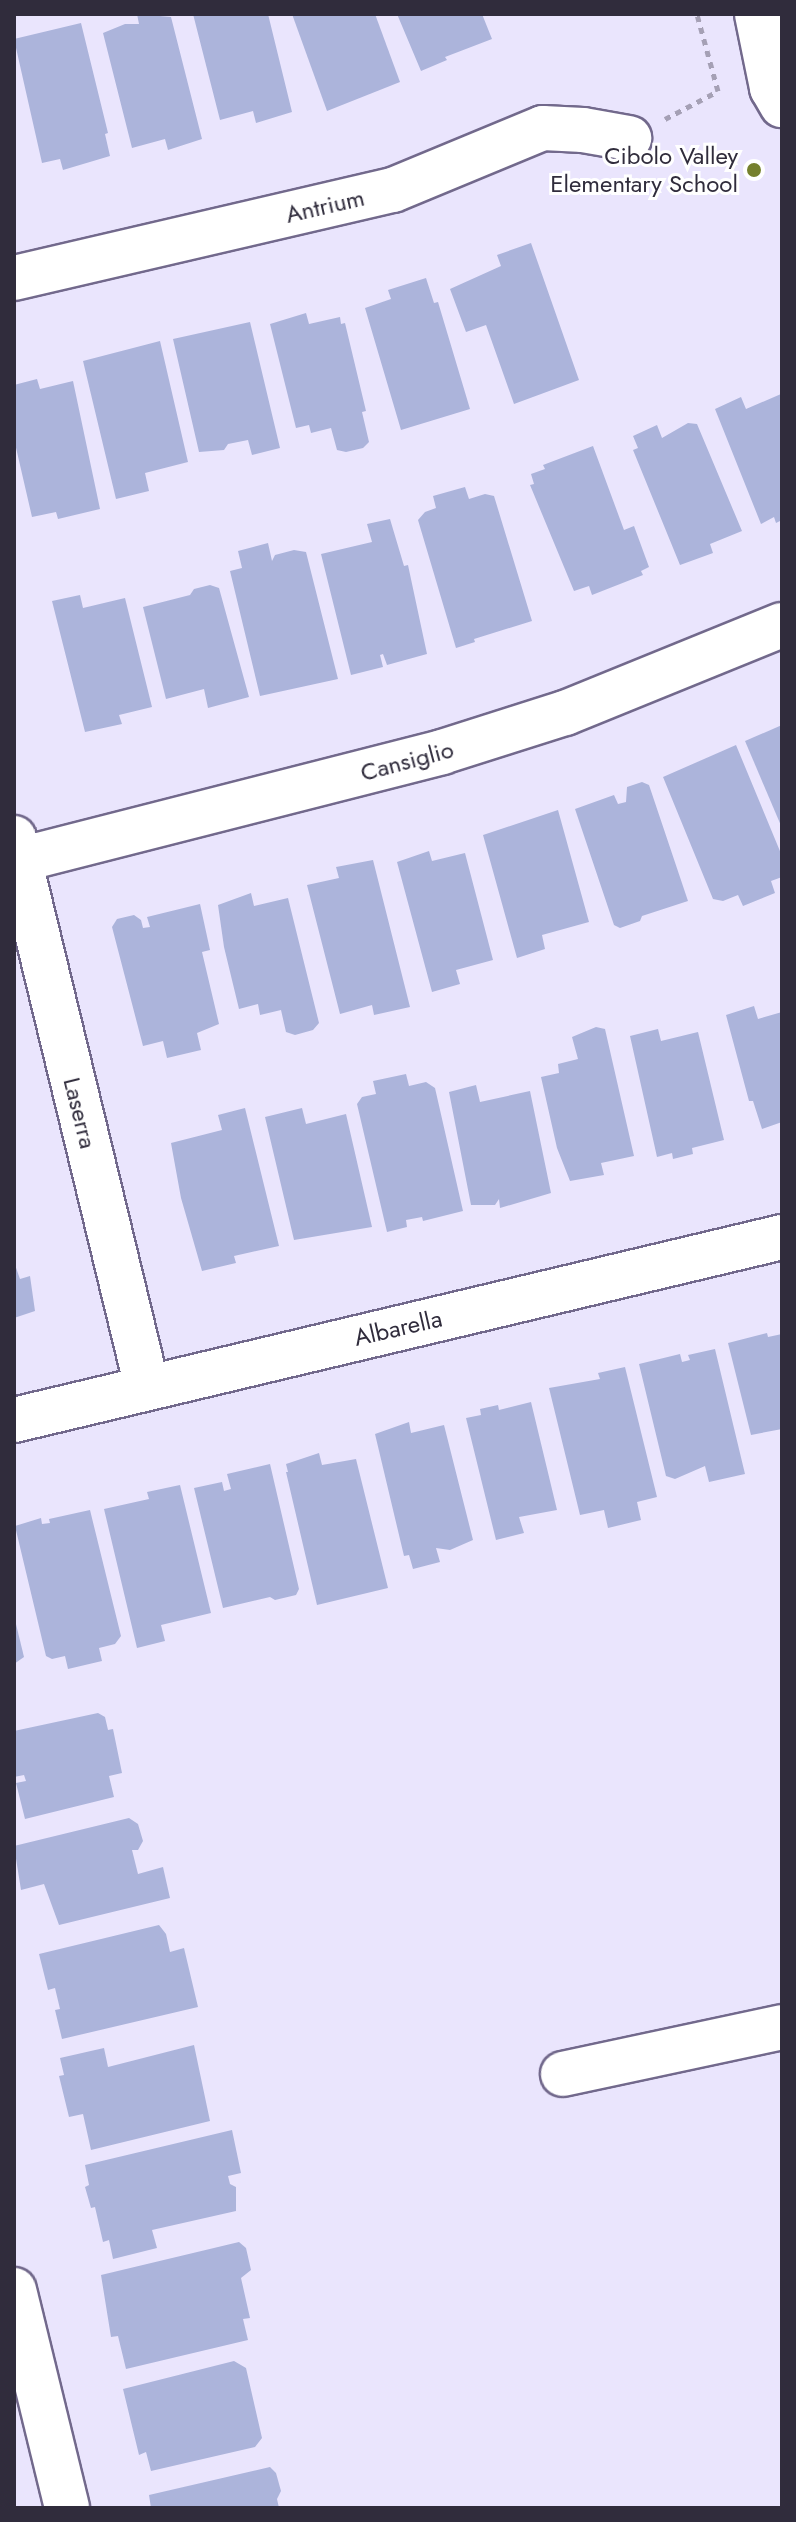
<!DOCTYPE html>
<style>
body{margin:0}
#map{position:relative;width:796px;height:2522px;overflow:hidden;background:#eae5fd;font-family:Jost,sans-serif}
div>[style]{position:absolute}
.building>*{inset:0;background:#acb4db}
.path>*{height:5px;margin-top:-2.5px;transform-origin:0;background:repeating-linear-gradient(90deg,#a5a0b5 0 6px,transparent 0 12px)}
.roads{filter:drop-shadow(2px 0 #72698c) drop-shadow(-2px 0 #72698c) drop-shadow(0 2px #72698c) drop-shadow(0 -2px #72698c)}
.minor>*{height:44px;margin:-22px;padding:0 22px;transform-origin:22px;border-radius:22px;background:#fff}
.dots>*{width:22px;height:22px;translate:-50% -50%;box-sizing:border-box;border:4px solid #fff;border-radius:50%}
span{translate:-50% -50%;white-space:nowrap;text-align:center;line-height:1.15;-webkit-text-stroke:6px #fff;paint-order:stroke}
.poi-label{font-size:24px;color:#302c3c}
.right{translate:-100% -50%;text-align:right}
.street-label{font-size:24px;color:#302c3c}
.frame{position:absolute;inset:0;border:16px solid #302c3c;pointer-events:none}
</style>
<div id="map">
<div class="building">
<div style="clip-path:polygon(137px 14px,171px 17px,202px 139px,168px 150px,165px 139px,132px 148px,103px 33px,125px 24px,139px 24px)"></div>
<div style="clip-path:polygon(193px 14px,268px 14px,292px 112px,256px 123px,253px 111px,220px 120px)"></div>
<div style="clip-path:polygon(292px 14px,375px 14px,400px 82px,327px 111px)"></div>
<div style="clip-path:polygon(397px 14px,482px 14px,492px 39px,445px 57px,447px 60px,421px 71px)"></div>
<div style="clip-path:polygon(81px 23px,108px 133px,105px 134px,110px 156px,63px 170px,60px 159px,42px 163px,14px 39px)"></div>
<div style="clip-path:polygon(531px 243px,579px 380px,514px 404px,486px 325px,466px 332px,450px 289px,501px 266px,497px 255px)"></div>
<div style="clip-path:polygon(426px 278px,434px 303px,438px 302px,470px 409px,401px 430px,365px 308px,391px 299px,388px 290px)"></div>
<div style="clip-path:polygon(306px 313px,309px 324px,340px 317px,341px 324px,345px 323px,366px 411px,362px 412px,369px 442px,363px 448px,346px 452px,337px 450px,331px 428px,311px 433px,309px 425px,296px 428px,270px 324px)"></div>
<div style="clip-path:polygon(250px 322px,280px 448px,252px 455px,248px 440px,228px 444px,224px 450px,199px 452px,173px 339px)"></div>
<div style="clip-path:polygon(160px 341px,188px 462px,145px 473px,149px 491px,116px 499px,83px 361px)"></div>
<div style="clip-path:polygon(37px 379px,40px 389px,73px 381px,100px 509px,58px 519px,56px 512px,32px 517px,14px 439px,14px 385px)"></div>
<div style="clip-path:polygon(781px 394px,782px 520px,776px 523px,774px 517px,761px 524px,715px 409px,741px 397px,746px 409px)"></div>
<div style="clip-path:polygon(688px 423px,697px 424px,742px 531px,710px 544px,713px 553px,680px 565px,633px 450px,638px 448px,633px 436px,657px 425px,662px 438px)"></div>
<div style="clip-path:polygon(593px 446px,624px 530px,634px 526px,649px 567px,641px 571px,643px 575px,592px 595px,589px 586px,574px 591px,530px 485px,534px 484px,531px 474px,545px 469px,543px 465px)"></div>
<div style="clip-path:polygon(465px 487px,469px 499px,485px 494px,494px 496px,532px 621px,474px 639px,475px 642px,456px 648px,418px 520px,425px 512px,436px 508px,433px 496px)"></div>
<div style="clip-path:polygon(390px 519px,404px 566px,408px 565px,427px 654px,387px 665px,383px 654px,380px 655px,383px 667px,351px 675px,321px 554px,372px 542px,367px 524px)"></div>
<div style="clip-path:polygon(268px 543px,272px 561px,275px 555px,294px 550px,306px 552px,338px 679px,260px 696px,230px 571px,242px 568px,238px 551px)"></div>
<div style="clip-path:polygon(210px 585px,219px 588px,249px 697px,208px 708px,204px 689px,166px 699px,143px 607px,190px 595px,194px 589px)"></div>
<div style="clip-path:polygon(80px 595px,83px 608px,125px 598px,152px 707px,119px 715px,122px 724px,85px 732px,52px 601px)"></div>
<div style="clip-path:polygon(782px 725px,782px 828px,745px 741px)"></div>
<div style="clip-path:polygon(736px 745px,782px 856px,782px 877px,771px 881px,775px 893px,743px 906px,738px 895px,723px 901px,713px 899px,663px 777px)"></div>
<div style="clip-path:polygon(642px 782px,649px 785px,688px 901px,642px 916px,640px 921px,620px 928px,614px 925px,575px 809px,614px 795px,618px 804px,626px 802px,627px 787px)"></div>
<div style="clip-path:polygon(558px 810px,589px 922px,542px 935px,545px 949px,517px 958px,483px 835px)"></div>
<div style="clip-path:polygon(429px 851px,432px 861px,465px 853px,493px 960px,456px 970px,460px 984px,432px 992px,397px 862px)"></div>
<div style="clip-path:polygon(373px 860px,410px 1007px,374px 1015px,372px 1005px,340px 1014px,307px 885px,339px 878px,336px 867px)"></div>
<div style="clip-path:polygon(251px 893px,254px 906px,288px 898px,319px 1023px,313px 1030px,295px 1035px,286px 1032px,281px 1010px,260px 1015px,258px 1004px,239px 1009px,224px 947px,218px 905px)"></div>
<div style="clip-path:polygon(200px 904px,210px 950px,202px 952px,219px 1024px,197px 1033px,201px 1050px,167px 1058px,163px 1041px,143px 1046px,112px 927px,117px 919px,134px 915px,141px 920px,143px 928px,150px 927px,147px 917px)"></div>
<div style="clip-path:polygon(754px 1006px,758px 1019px,782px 1012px,782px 1122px,762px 1129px,753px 1101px,749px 1101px,726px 1015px)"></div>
<div style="clip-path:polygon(596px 1027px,605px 1029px,634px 1156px,601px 1163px,604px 1175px,570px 1181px,557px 1148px,541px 1077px,559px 1073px,558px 1064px,578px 1059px,572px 1037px)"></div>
<div style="clip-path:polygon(658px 1029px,661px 1041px,698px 1032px,724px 1140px,692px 1148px,693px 1154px,673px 1159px,672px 1153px,657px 1157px,630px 1036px)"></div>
<div style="clip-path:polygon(406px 1074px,409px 1086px,426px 1082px,435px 1088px,463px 1211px,423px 1221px,422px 1217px,406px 1220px,407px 1227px,387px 1232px,357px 1104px,362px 1097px,376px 1094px,373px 1081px)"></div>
<div style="clip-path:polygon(476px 1085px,480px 1102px,530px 1091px,551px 1193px,500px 1208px,499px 1199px,495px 1205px,471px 1205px,449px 1092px)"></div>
<div style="clip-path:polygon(245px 1108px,279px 1246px,234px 1256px,236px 1263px,202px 1271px,181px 1198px,171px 1143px,222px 1130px,218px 1115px)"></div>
<div style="clip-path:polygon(302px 1108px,306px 1124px,346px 1114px,372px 1227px,294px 1240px,265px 1117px)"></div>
<div style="clip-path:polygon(14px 1262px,20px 1279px,30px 1276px,35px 1311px,14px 1318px)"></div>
<div style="clip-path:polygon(767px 1333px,768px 1337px,782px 1334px,782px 1429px,751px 1435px,728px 1343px)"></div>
<div style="clip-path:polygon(715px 1349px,745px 1474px,709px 1482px,705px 1466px,675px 1479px,666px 1476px,639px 1364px,680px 1354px,682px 1362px,690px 1360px,688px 1355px)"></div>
<div style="clip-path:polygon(625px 1367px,657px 1497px,637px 1502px,641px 1520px,608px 1528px,604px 1510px,580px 1515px,549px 1388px,600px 1379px,598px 1373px)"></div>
<div style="clip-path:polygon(531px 1402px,557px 1510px,519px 1517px,524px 1533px,496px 1540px,466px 1418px,481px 1415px,480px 1409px,498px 1405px,499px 1410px)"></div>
<div style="clip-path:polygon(409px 1422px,411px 1433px,444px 1425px,473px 1540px,450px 1550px,436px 1548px,440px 1562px,413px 1569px,409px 1555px,404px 1556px,375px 1434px)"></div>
<div style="clip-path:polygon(319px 1453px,322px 1465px,356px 1459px,388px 1588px,317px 1605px,286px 1472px,288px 1472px,286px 1464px)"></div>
<div style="clip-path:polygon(270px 1464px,299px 1589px,296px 1595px,275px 1600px,270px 1597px,223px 1608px,194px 1488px,222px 1482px,224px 1491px,231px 1489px,227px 1474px)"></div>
<div style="clip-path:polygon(180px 1485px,211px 1613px,161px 1625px,165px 1641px,137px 1648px,104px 1509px,149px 1499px,147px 1492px)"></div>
<div style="clip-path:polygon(90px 1510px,121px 1636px,115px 1644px,99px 1648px,102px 1661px,68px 1669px,65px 1656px,52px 1659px,46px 1656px,15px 1526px,41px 1518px,42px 1524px,50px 1523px,49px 1519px)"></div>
<div style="clip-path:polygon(15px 1620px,24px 1657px,14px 1664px,14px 1620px)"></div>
<div style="clip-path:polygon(98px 1713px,105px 1717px,108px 1730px,113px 1729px,122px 1773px,109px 1776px,114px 1797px,25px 1819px,16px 1783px,26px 1781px,24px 1775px,14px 1777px,14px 1731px)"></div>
<div style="clip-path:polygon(129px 1818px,138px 1824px,143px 1841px,138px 1850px,132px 1850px,138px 1874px,163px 1867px,170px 1898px,59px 1925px,44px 1884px,21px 1890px,14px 1846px)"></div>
<div style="clip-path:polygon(159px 1925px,166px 1934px,170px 1952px,184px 1948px,198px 2007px,62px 2039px,55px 2010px,60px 2009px,55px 1988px,48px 1990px,39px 1954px)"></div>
<div style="clip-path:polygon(194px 2045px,210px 2121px,91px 2150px,83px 2114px,69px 2117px,59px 2076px,64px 2075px,60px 2058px,104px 2048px,108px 2067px)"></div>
<div style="clip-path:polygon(232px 2130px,241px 2173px,228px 2176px,230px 2184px,236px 2187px,236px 2211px,152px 2230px,157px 2248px,113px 2259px,109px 2240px,103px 2242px,95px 2207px,91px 2208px,85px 2187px,89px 2185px,85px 2165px)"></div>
<div style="clip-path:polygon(239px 2242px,246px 2248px,251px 2270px,241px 2278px,250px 2318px,243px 2319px,248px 2340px,126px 2369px,118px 2336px,111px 2337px,101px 2275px)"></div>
<div style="clip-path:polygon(234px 2361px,246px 2368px,262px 2438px,255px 2447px,151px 2471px,146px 2452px,139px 2455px,123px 2389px)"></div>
<div style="clip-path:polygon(270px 2467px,276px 2473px,281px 2491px,277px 2499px,279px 2508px,151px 2508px,149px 2495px)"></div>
</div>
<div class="path">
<div style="left:665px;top:119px;width:60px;rotate:-27.8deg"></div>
<div style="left:718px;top:91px;width:80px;rotate:-105.3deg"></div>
</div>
<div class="roads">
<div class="minor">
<div style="left:757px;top:14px;width:76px;rotate:78.5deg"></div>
<div style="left:772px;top:88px;width:20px;rotate:60deg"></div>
<div style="left:14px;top:278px;width:389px;rotate:-13.1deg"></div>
<div style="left:393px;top:190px;width:162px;rotate:-22.5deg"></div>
<div style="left:543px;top:128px;width:40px;rotate:2.9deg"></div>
<div style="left:583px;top:130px;width:47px;rotate:9.9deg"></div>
<div style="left:14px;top:838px;width:565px;rotate:76.38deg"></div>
<div style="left:19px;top:860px;width:437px;rotate:-14.3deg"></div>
<div style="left:442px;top:752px;width:129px;rotate:-17.6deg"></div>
<div style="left:565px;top:713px;width:234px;rotate:-22.1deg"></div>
<div style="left:14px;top:1420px;width:790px;rotate:-13.4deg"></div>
<div style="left:563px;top:2074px;width:224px;rotate:-12.1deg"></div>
<div style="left:14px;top:2290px;width:224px;rotate:76.3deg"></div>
</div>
</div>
<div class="dots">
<div style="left:754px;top:170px;background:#75802d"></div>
</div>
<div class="poi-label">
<span class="right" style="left:738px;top:170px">Cibolo Valley<br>Elementary School</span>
</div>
<div class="street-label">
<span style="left:325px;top:206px;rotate:-13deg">Antrium</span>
<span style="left:407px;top:761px;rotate:-15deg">Cansiglio</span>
<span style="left:80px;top:1113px;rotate:76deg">Laserra</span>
<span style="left:398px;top:1328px;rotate:-13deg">Albarella</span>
</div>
<div class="frame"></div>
</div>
